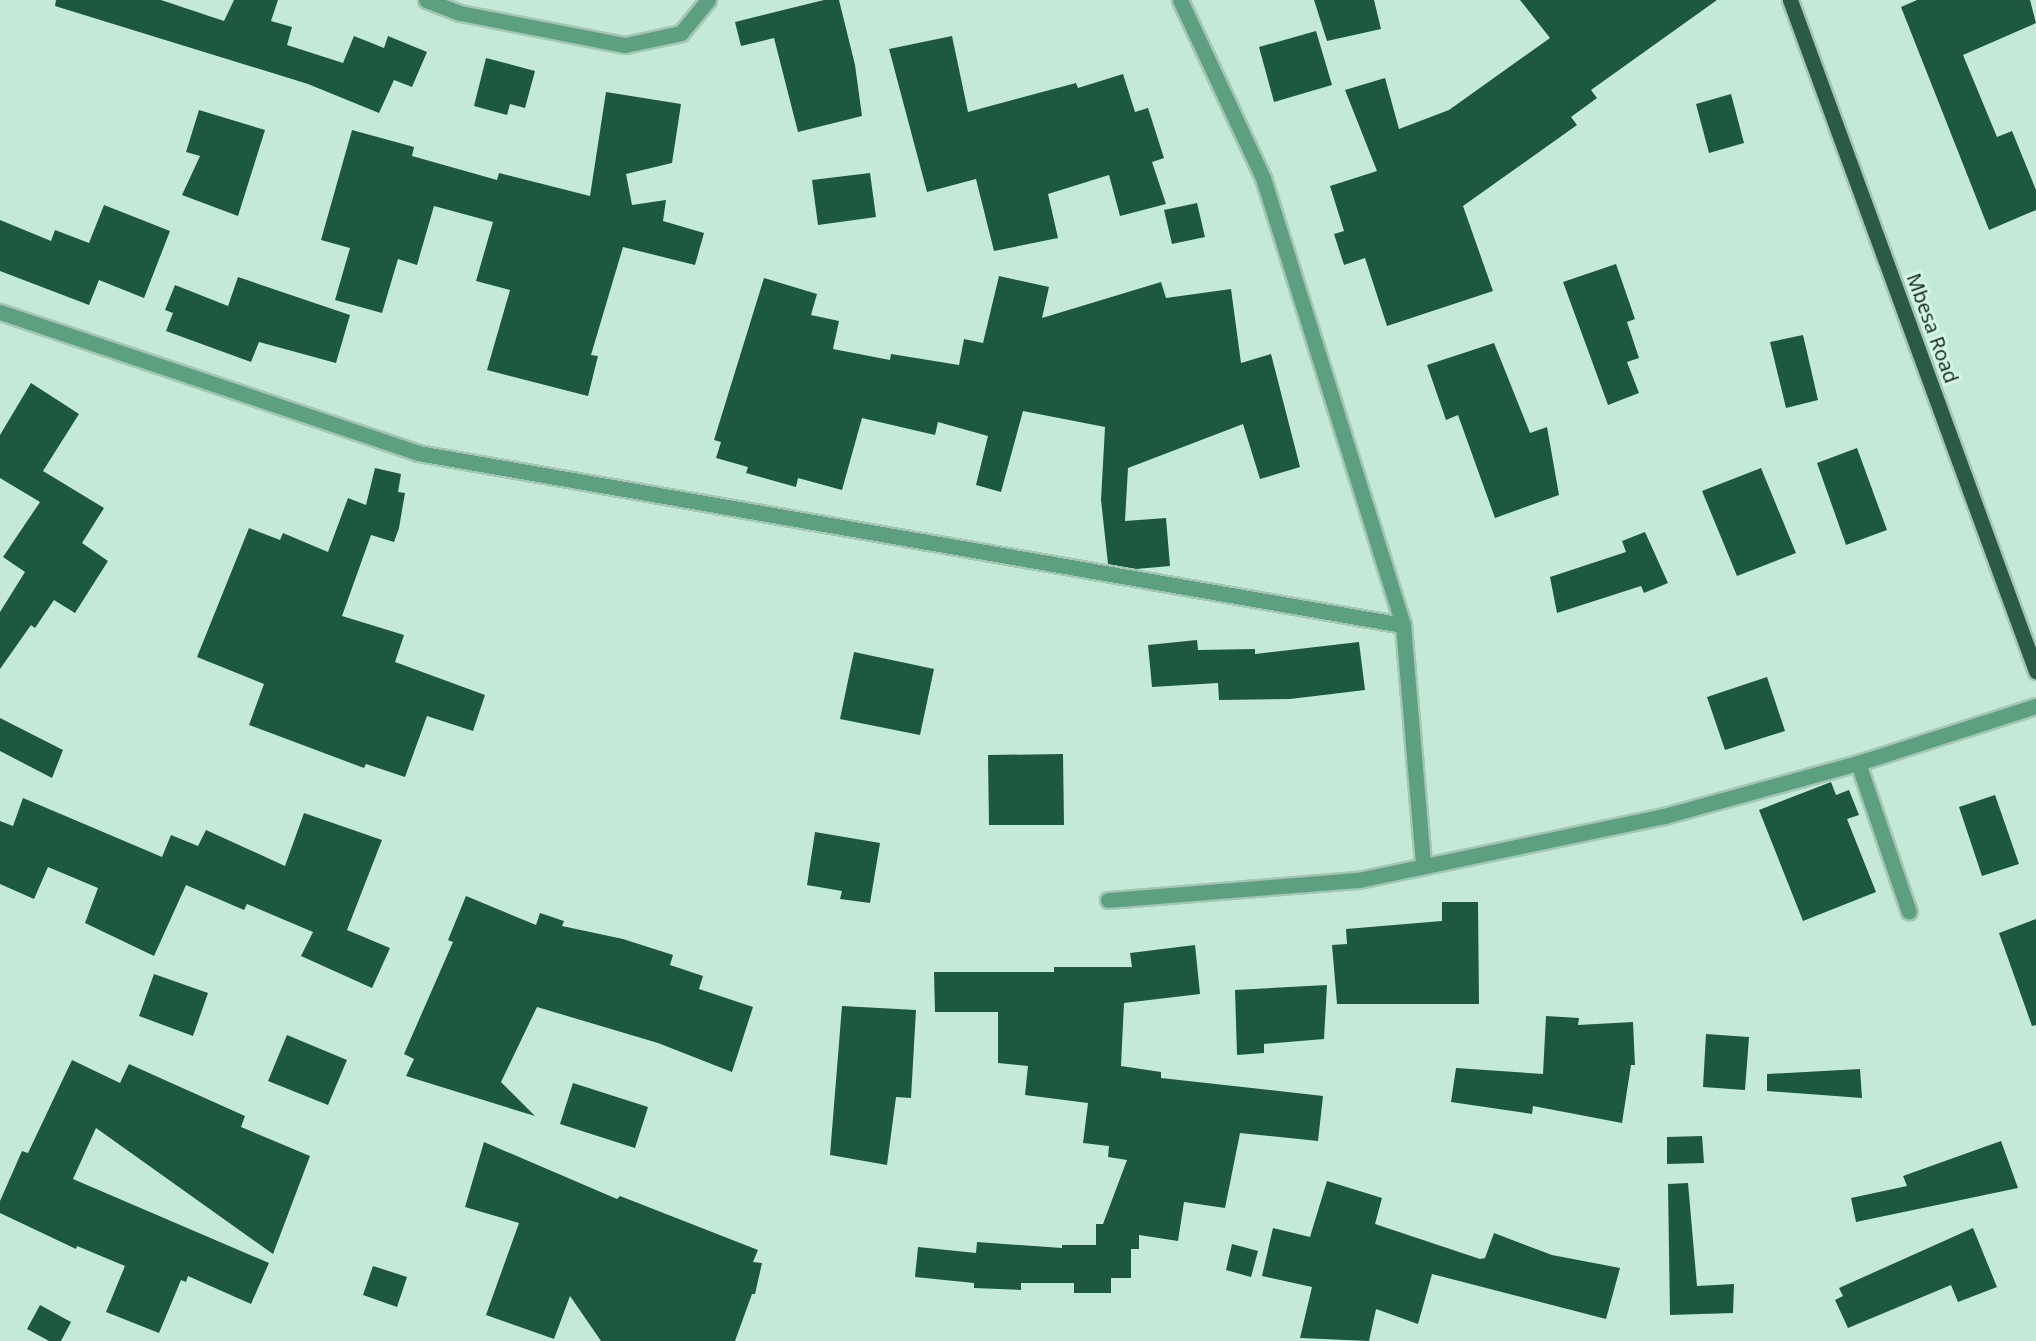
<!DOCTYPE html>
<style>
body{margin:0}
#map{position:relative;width:2036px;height:1341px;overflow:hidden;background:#c5e9d7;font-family:"Open Sans",sans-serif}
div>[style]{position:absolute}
.building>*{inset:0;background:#1d5941}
.roads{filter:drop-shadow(2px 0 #a5c5b5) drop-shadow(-2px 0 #a5c5b5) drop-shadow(0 2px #a5c5b5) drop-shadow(0 -2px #a5c5b5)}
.minor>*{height:15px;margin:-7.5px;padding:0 7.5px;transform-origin:7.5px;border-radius:7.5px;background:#5da081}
.major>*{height:15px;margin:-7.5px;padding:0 7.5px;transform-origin:7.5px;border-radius:7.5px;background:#2b5a45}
span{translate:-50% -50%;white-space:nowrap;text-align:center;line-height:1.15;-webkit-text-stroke:6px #d2f6e4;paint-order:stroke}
.street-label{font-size:20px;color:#121f19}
</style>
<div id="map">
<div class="building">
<div style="clip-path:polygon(56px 0,161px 0,224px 21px,234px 0,278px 0,271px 21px,292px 27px,287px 45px,343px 63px,354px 36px,384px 48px,388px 36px,427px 52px,412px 87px,394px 80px,379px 113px,308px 84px,55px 6px)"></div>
<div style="clip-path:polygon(824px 0,839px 0,855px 65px,862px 116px,798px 132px,774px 38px,741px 46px,735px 22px)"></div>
<div style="clip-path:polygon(1314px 0,1374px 0,1381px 29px,1327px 41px)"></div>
<div style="clip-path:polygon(1520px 0,1717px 0,1591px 90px,1597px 98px,1571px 117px,1577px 125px,1463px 206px,1493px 291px,1387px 326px,1365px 258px,1344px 265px,1334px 234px,1344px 231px,1330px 186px,1377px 171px,1345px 90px,1385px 78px,1399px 129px,1449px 110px,1550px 38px)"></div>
<div style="clip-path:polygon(1917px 0,2030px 0,2036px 23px,1963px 55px,1997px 137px,2012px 131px,2036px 190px,2036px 210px,1989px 230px,1901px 7px)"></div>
<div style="clip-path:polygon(1316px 31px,1332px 85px,1274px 102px,1259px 47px)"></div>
<div style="clip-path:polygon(952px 36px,968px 112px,1076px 83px,1078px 88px,1123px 74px,1135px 112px,1148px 108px,1164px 158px,1152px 162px,1166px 204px,1120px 216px,1109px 175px,1048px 194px,1058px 238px,994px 251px,976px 179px,927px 192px,889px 49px)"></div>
<div style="clip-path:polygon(486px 58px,535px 71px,525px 108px,510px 104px,507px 115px,474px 106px)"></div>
<div style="clip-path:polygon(606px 92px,681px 104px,672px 163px,626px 174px,632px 205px,666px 200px,663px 221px,704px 233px,695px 265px,623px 247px,591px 355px,598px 356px,588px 396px,487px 370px,510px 290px,476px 281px,493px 222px,434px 206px,417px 265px,398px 259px,382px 313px,335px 300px,350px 248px,321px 240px,352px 130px,414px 147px,412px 156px,497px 180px,499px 173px,590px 196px)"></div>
<div style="clip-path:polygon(1731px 94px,1744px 143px,1709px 153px,1696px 104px)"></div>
<div style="clip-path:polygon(199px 110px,265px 130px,238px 216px,182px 195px,200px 156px,186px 152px)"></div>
<div style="clip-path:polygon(870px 173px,876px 217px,818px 225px,812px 180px)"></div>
<div style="clip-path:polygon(1197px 203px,1205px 237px,1172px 244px,1164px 210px)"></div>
<div style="clip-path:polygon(104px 205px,170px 231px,144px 298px,99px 280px,89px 305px,0 271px,0 220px,51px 241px,55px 230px,89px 243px)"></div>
<div style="clip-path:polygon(1616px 264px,1635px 319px,1627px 322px,1639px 358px,1627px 362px,1639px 393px,1608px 405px,1563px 282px)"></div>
<div style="clip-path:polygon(999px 276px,1049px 287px,1042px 318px,1161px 282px,1166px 298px,1231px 289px,1241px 363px,1271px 354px,1300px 467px,1260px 479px,1243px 424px,1128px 468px,1125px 521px,1166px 518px,1170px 566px,1136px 569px,1108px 564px,1101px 500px,1105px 427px,1023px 411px,1001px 492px,976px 485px,988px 436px,938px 422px,935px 435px,862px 418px,842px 490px,798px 478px,796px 487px,746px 473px,748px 467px,716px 458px,721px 442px,714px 440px,764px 278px,817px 294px,811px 315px,839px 321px,833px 349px,890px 360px,891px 354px,959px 365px,964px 339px,983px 343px)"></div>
<div style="clip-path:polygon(238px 277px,350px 315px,336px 363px,259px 342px,251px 362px,166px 331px,173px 313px,165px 310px,175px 285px,228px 306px)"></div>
<div style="clip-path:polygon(1803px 335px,1818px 400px,1786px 408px,1770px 342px)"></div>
<div style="clip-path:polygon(1494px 343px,1530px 433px,1547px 427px,1559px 495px,1495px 518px,1458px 415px,1446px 420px,1427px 365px)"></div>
<div style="clip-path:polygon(31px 383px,79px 414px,43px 471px,104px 508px,82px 543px,108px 561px,75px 613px,54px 600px,35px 628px,31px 625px,0 669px,0 612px,25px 572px,3px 557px,40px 502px,0 478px,0 435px)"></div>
<div style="clip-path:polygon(1857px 448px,1887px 530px,1846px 545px,1817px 463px)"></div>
<div style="clip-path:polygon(375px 468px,401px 474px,398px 492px,405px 493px,399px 528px,394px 542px,371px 535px,342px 616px,404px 635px,395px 662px,485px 695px,473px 731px,427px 716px,405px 777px,366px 764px,364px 768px,249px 725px,264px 684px,197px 657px,249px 528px,280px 540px,283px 533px,328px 552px,348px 498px,366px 505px)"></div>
<div style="clip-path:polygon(1761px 468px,1796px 553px,1737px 576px,1702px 491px)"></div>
<div style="clip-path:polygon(1645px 532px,1668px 583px,1644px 593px,1641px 586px,1557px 613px,1550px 577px,1626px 552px,1622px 541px)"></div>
<div style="clip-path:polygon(1197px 640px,1198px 650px,1255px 649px,1255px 654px,1359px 642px,1365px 690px,1290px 699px,1219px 700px,1218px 683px,1152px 687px,1148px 645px)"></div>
<div style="clip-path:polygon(854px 652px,934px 669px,920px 735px,840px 719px)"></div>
<div style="clip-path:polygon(1767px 677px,1785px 731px,1725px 750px,1707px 697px)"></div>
<div style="clip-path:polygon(0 718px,63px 750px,52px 778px,0 751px)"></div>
<div style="clip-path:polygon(1063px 754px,1064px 825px,989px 825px,988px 755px)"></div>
<div style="clip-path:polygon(1831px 782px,1836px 795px,1849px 790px,1859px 815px,1847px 819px,1876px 892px,1803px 921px,1759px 810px)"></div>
<div style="clip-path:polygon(1995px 795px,2019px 864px,1982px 876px,1959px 807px)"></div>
<div style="clip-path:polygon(23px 798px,162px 857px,171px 835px,198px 846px,206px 830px,285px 866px,304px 813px,382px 840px,347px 930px,390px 948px,372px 988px,301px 956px,313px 932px,247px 904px,244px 910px,186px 885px,154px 956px,85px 923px,98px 888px,48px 867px,34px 899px,0 884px,0 821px,13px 826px)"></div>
<div style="clip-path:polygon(815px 832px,880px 843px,870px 903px,840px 899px,842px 891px,807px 885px)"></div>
<div style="clip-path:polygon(466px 896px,536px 925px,540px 913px,564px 921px,562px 926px,623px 939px,673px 955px,670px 965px,703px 976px,699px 989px,753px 1007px,732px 1072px,658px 1043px,537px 1007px,501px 1082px,535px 1116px,406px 1076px,414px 1059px,404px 1054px,453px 942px,448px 940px)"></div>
<div style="clip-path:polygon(1442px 902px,1478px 902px,1479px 1004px,1337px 1004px,1332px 945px,1347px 944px,1346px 929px,1442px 921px)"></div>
<div style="clip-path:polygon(2036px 919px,2036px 1025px,2032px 1026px,1999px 933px)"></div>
<div style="clip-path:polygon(1195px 945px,1200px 994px,1124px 1003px,1121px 1066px,1161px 1072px,1161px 1078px,1323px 1096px,1318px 1141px,1240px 1133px,1225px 1208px,1184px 1202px,1178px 1241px,1139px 1235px,1139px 1249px,1131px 1249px,1131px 1278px,1111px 1278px,1111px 1293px,1074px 1293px,1074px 1283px,1021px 1283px,1021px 1290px,974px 1288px,974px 1283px,915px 1277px,918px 1247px,976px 1253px,977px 1242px,1062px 1248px,1062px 1245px,1096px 1245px,1096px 1224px,1103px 1224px,1127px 1160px,1108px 1157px,1109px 1146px,1083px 1143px,1088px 1103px,1025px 1095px,1028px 1066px,998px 1063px,998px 1012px,935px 1012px,934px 972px,1054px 972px,1054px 967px,1132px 967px,1130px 953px)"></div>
<div style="clip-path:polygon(154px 974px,208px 993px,193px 1036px,139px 1016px)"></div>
<div style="clip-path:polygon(1327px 985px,1324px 1039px,1264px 1044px,1264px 1053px,1237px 1055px,1235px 990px)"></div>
<div style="clip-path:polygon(842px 1006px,916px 1010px,911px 1098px,896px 1097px,887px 1165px,830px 1155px)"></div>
<div style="clip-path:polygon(1546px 1016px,1579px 1018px,1578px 1025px,1633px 1022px,1635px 1065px,1631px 1065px,1622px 1123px,1533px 1106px,1532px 1114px,1451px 1102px,1456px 1068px,1543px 1074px)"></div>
<div style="clip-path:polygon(1706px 1034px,1749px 1037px,1745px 1090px,1703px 1087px)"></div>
<div style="clip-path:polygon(287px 1035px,347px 1060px,328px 1105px,268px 1081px)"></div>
<div style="clip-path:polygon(72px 1060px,120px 1083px,129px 1064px,245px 1116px,241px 1127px,310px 1156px,273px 1254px,96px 1128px,73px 1179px,269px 1263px,251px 1304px,188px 1276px,186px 1282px,181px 1280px,159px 1333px,106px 1312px,125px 1266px,77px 1246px,76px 1249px,0 1213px,0 1201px,22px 1151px,28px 1153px)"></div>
<div style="clip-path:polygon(1860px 1069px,1862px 1098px,1767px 1091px,1767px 1074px)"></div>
<div style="clip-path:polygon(573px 1083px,648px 1107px,635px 1148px,560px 1124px)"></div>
<div style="clip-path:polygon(1702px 1136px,1704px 1163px,1667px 1164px,1667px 1137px)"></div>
<div style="clip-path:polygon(2001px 1141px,2018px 1188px,1856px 1222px,1851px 1198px,1907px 1186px,1903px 1176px)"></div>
<div style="clip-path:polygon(484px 1142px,617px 1199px,620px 1196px,758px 1250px,753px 1262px,762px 1263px,755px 1294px,752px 1294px,735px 1341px,601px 1341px,570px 1296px,554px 1339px,486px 1315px,519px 1223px,465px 1207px)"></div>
<div style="clip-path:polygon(1327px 1181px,1382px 1198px,1375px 1224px,1480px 1259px,1485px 1258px,1494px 1233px,1552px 1255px,1620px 1268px,1606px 1319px,1432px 1274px,1418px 1324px,1376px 1309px,1369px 1341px,1300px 1338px,1312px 1287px,1262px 1276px,1273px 1228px,1310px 1237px)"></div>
<div style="clip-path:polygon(1688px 1183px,1697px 1286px,1734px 1284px,1733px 1313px,1670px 1315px,1668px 1184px)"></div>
<div style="clip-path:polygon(1973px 1228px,1997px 1287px,1958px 1302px,1951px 1285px,1848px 1328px,1835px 1300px,1843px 1296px,1839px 1288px)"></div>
<div style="clip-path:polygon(1232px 1244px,1258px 1251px,1251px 1277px,1226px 1270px)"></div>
<div style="clip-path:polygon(373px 1266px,407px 1277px,397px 1307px,363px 1295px)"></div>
<div style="clip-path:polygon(40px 1305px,71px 1322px,61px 1341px,49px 1341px,27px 1329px)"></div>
</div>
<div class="roads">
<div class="minor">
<div style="left:426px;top:0;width:36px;rotate:21deg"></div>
<div style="left:460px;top:13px;width:168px;rotate:11deg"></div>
<div style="left:625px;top:45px;width:57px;rotate:-12.1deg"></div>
<div style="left:681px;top:33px;width:43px;rotate:-50.7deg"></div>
<div style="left:1180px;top:0;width:196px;rotate:65deg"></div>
<div style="left:1263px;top:178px;width:468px;rotate:72.6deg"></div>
<div style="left:1403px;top:625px;width:241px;rotate:85.2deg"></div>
<div style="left:0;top:312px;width:441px;rotate:18.6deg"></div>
<div style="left:418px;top:453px;width:1000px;rotate:9.91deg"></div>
<div style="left:1858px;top:763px;width:157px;rotate:71.1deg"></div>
<div style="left:1108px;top:900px;width:251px;rotate:-4.6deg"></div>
<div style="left:1358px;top:880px;width:313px;rotate:-11.8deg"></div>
<div style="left:1664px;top:816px;width:201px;rotate:-15.3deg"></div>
<div style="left:1858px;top:763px;width:187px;rotate:-17.8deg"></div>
</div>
<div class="major">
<div style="left:1790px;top:0;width:715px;rotate:69.87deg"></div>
</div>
</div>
<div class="street-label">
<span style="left:1933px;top:328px;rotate:70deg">Mbesa Road</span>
</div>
</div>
